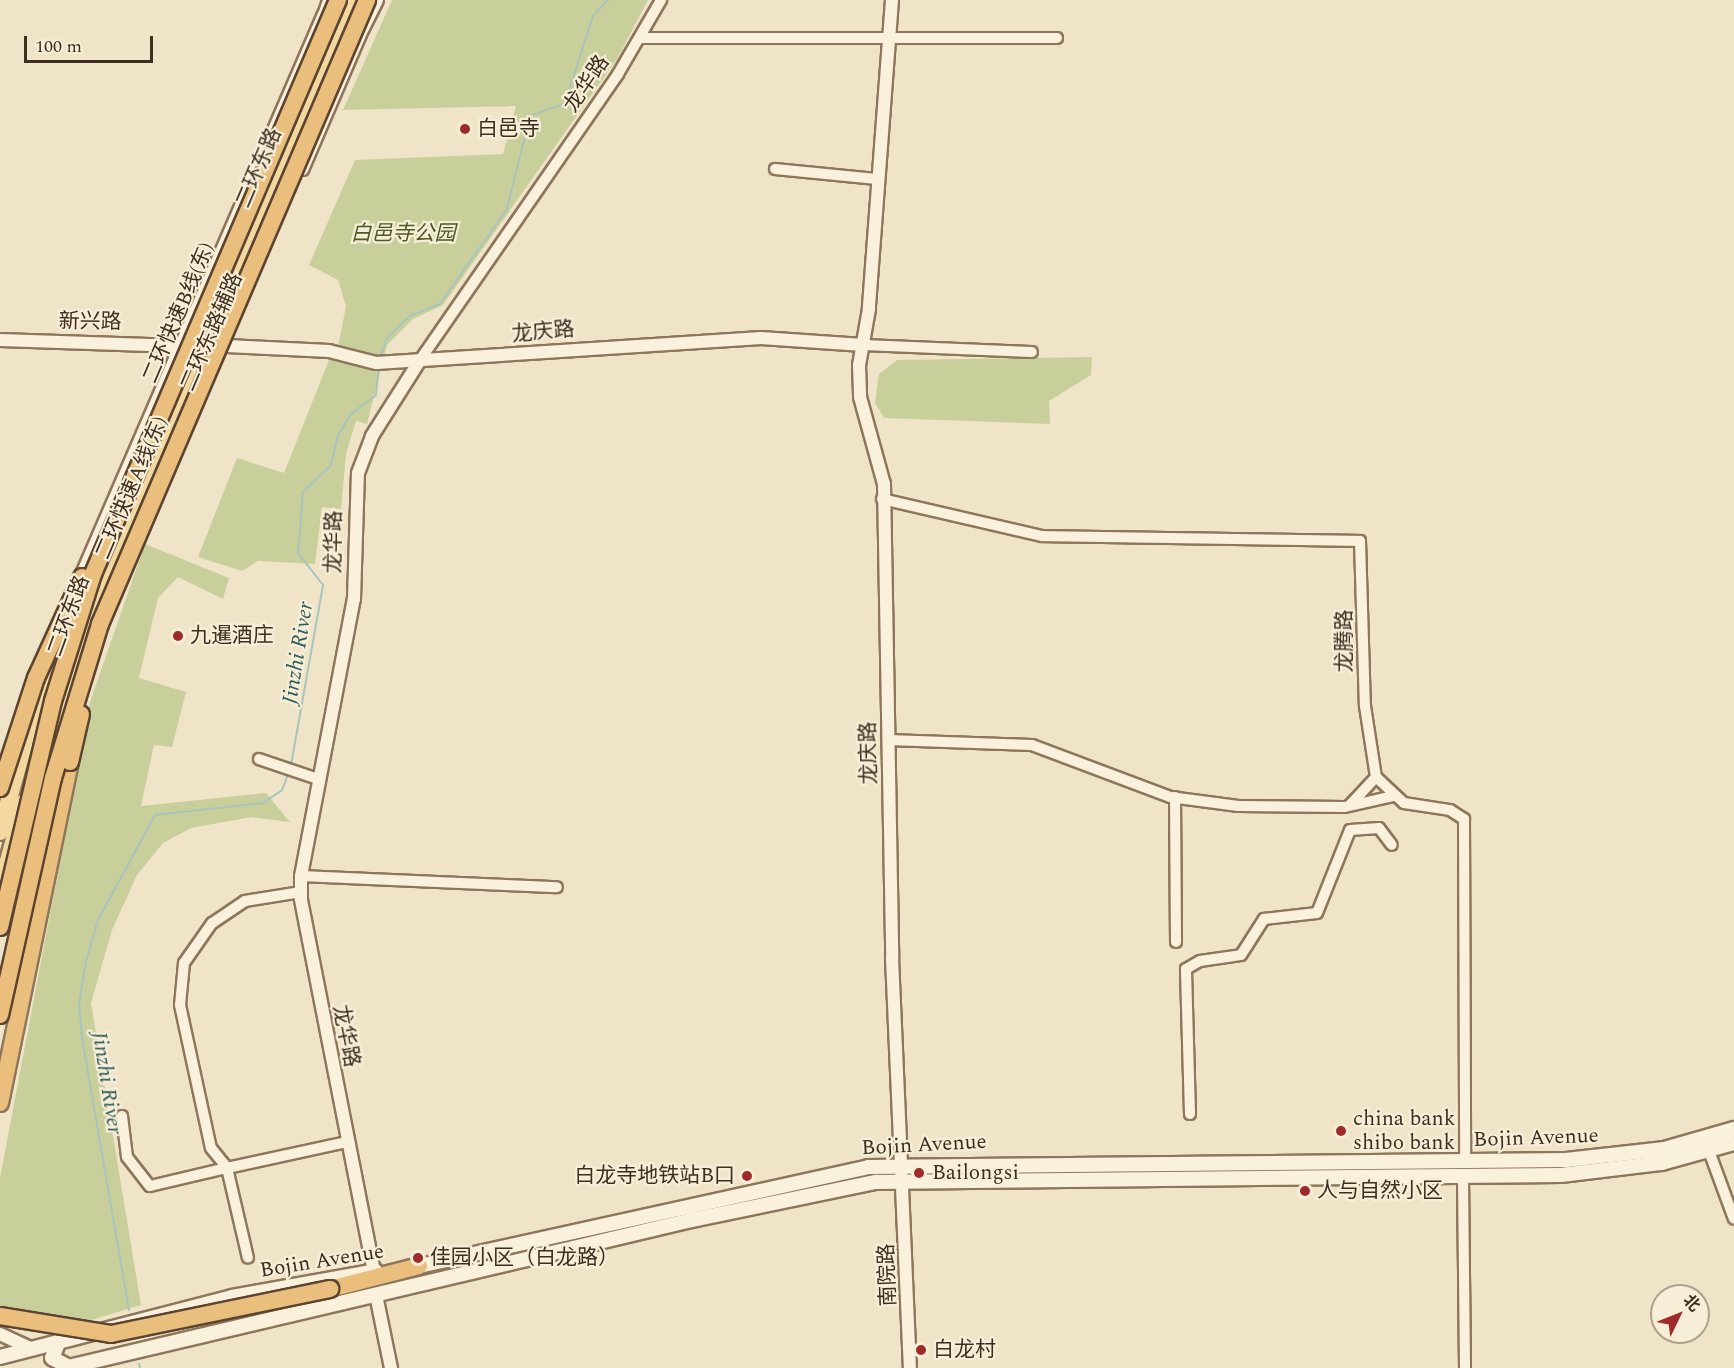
<!DOCTYPE html>
<meta charset="utf-8">
<style>
body{margin:0}
#map{position:relative;width:1734px;height:1368px;overflow:hidden;background:#f0e4c8;font-family:Spectral,"Noto Sans SC",serif}
div>[style]{position:absolute}
.green>*{inset:0;background:#c9cf9b}
.stream>*{height:2px;margin:-1px;padding:0 1px;transform-origin:1px;border-radius:1px;background:#a9c4bc}
.roads{filter:drop-shadow(2px 0 #8d765c) drop-shadow(-2px 0 #8d765c) drop-shadow(0 2px #8d765c) drop-shadow(0 -2px #8d765c)}
.minor>*{height:10px;margin:-5px;padding:0 5px;transform-origin:5px;border-radius:5px;background:#faf1dc}
.tertiary>*{height:12px;margin:-6px;padding:0 6px;transform-origin:6px;border-radius:6px;background:#faf1dc}
.secondary>*{height:14px;margin:-7px;padding:0 7px;transform-origin:7px;border-radius:7px;background:#faf1dc}
.primary>*{height:16px;margin:-8px;padding:0 8px;transform-origin:8px;border-radius:8px;background:#f3d9a0}
.trunk>*{height:16px;margin:-8px;padding:0 8px;transform-origin:8px;border-radius:8px;background:#eabe7c}
.bridges{filter:drop-shadow(2px 0 #5b4430) drop-shadow(-2px 0 #5b4430) drop-shadow(0 2px #5b4430) drop-shadow(0 -2px #5b4430)}
.trunk-bridge>*{height:16px;margin:-8px;padding:0 8px;transform-origin:8px;border-radius:8px;background:#eabe7c}
.dots>*{width:16px;height:16px;translate:-50% -50%;box-sizing:border-box;border:3px solid #f7eed8;border-radius:50%}
span{translate:-50% -50%;white-space:nowrap;text-align:center;line-height:1.15;-webkit-text-stroke:4.5px #f7eed8;paint-order:stroke}
.street-label{font-size:21px;color:#3d2e20}
.poi-label{font-size:21px;color:#3d2e20}
.left{translate:0 -50%;text-align:left}
.right{translate:-100% -50%;text-align:right}
.park-label{font-size:21px;color:#4d5a26;font-style:italic}
.water-label{font-size:22px;color:#2f5d5a;font-style:italic}
.north{position:absolute;left:1650px;top:1284px;width:60px;height:60px;box-sizing:border-box;background:#f7eed8;border:2px solid #ada18e;border-radius:50%;rotate:47deg;font-size:16px;font-weight:700;line-height:24px;text-align:center;color:#3d2e20}
.north::after{content:'';display:block;margin:auto;width:21px;height:27px;background:#9e2a2b;clip-path:polygon(50% 0,100% 100%,50% 72%,0 100%)}
.scale{position:absolute;left:24px;top:36px;width:129px;height:27px;box-sizing:border-box;border:3px solid #3d2e20;border-top:0;padding-left:8px;font-size:18px;line-height:21px;white-space:nowrap;color:#3d2e20;-webkit-text-stroke:4px #f7eed8;paint-order:stroke}
</style>
<div id="map">
<div class="green">
<div style="clip-path:polygon(392px 0,648px 0,617px 59px,443px 305px,413px 319px,387px 345px,367px 424px,356px 421px,346px 454px,341px 509px,322px 507px,315px 564px,258px 561px,242px 571px,198px 557px,237px 458px,284px 473px,329px 360px,336px 358px,346px 306px,338px 280px,309px 265px,355px 160px,503px 154px,516px 106px,343px 110px)"></div>
<div style="clip-path:polygon(1092px 357px,1091px 375px,1049px 401px,1050px 424px,884px 418px,875px 403px,879px 374px,897px 360px)"></div>
<div style="clip-path:polygon(145px 544px,229px 578px,223px 599px,178px 577px,158px 598px,139px 678px,186px 692px,172px 747px,154px 745px,141px 806px,266px 793px,290px 822px,251px 817px,191px 828px,163px 843px,137px 875px,112px 930px,91px 1003px,141px 1305px,65px 1328px,0 1315px,0 1178px,90px 702px)"></div>
</div>
<div class="stream">
<div style="left:380px;top:358px;width:21px;rotate:-71deg"></div>
<div style="left:387px;top:338px;width:32px;rotate:-44deg"></div>
<div style="left:410px;top:316px;width:32px;rotate:-22deg"></div>
<div style="left:440px;top:304px;width:116px;rotate:-54.8deg"></div>
<div style="left:507px;top:209px;width:96px;rotate:-76.1deg"></div>
<div style="left:530px;top:116px;width:37px;rotate:-20deg"></div>
<div style="left:565px;top:103px;width:91px;rotate:-72.2deg"></div>
<div style="left:593px;top:16px;width:22px;rotate:-47deg"></div>
<div style="left:291px;top:765px;width:183px;rotate:-79.9deg"></div>
<div style="left:323px;top:585px;width:41px;rotate:-128deg"></div>
<div style="left:298px;top:553px;width:61px;rotate:-85.3deg"></div>
<div style="left:303px;top:492px;width:39px;rotate:-44deg"></div>
<div style="left:331px;top:465px;width:31px;rotate:-77deg"></div>
<div style="left:338px;top:435px;width:25px;rotate:-58deg"></div>
<div style="left:351px;top:414px;width:31px;rotate:-37deg"></div>
<div style="left:376px;top:395px;width:28px;rotate:-84deg"></div>
<div style="left:129px;top:1310px;width:277px;rotate:-99.8deg"></div>
<div style="left:82px;top:1037px;width:33px;rotate:-95deg"></div>
<div style="left:79px;top:1004px;width:44px;rotate:-80.8deg"></div>
<div style="left:86px;top:961px;width:43px;rotate:-73.7deg"></div>
<div style="left:98px;top:920px;width:119px;rotate:-61.5deg"></div>
<div style="left:155px;top:815px;width:109px;rotate:-6.3deg"></div>
<div style="left:263px;top:803px;width:23px;rotate:-34deg"></div>
<div style="left:282px;top:790px;width:17px;rotate:-69deg"></div>
<div style="left:139px;top:1364px;width:4px;rotate:76deg"></div>
</div>
<div class="roads">
<div class="minor">
<div style="left:640px;top:38px;width:417px"></div>
<div style="left:775px;top:169px;width:102px;rotate:5.6deg"></div>
<div style="left:303px;top:170px;width:147px;rotate:-66.8deg"></div>
<div style="left:863px;top:345px;width:169px;rotate:2.4deg"></div>
<div style="left:420px;top:360px;width:348px;rotate:-55.3deg"></div>
<div style="left:618px;top:74px;width:86px;rotate:-59.8deg"></div>
<div style="left:882px;top:499px;width:164px;rotate:13deg"></div>
<div style="left:1042px;top:536px;width:318px;rotate:0.9deg"></div>
<div style="left:1360px;top:541px;width:165px;rotate:88.3deg"></div>
<div style="left:1365px;top:706px;width:72px;rotate:81.2deg"></div>
<div style="left:1376px;top:777px;width:38px;rotate:43deg"></div>
<div style="left:1404px;top:803px;width:47px;rotate:8.7deg"></div>
<div style="left:1450px;top:810px;width:17px;rotate:33deg"></div>
<div style="left:1464px;top:819px;width:343px;rotate:89.8deg"></div>
<div style="left:78px;top:581px;width:618px;rotate:-66.63deg"></div>
<div style="left:888px;top:740px;width:144px;rotate:2deg"></div>
<div style="left:1032px;top:745px;width:147px;rotate:20.6deg"></div>
<div style="left:1170px;top:797px;width:69px;rotate:7.5deg"></div>
<div style="left:1238px;top:806px;width:107px;rotate:0.5deg"></div>
<div style="left:1345px;top:807px;width:49px;rotate:-12.9deg"></div>
<div style="left:259px;top:759px;width:62px;rotate:18.7deg"></div>
<div style="left:1175px;top:797px;width:145px;rotate:89.6deg"></div>
<div style="left:1350px;top:805px;width:38px;rotate:-47deg"></div>
<div style="left:301px;top:876px;width:256px;rotate:2.5deg"></div>
<div style="left:301px;top:892px;width:57px;rotate:170.9deg"></div>
<div style="left:245px;top:901px;width:40px;rotate:146deg"></div>
<div style="left:212px;top:923px;width:49px;rotate:125deg"></div>
<div style="left:184px;top:963px;width:42px;rotate:95.4deg"></div>
<div style="left:180px;top:1005px;width:146px;rotate:77.8deg"></div>
<div style="left:211px;top:1148px;width:26px;rotate:51deg"></div>
<div style="left:227px;top:1168px;width:122px;rotate:-12.3deg"></div>
<div style="left:1190px;top:1114px;width:145px;rotate:-91.6deg"></div>
<div style="left:1186px;top:969px;width:16px;rotate:-30deg"></div>
<div style="left:1200px;top:961px;width:41px;rotate:-8.3deg"></div>
<div style="left:1241px;top:955px;width:43px;rotate:-57.4deg"></div>
<div style="left:1264px;top:919px;width:53px;rotate:-6.5deg"></div>
<div style="left:1317px;top:913px;width:89px;rotate:-68.3deg"></div>
<div style="left:1350px;top:830px;width:29px;rotate:-4deg"></div>
<div style="left:1379px;top:828px;width:21px;rotate:53deg"></div>
<div style="left:122px;top:1116px;width:41px;rotate:83deg"></div>
<div style="left:127px;top:1157px;width:37px;rotate:52deg"></div>
<div style="left:150px;top:1186px;width:79px;rotate:-13.2deg"></div>
<div style="left:227px;top:1168px;width:92px;rotate:76.9deg"></div>
<div style="left:1709px;top:1151px;width:72px;rotate:69.8deg"></div>
<div style="left:1463px;top:1177px;width:191px;rotate:89.4deg"></div>
</div>
<div class="tertiary">
<div style="left:892px;top:0;width:310px;rotate:94.3deg"></div>
<div style="left:869px;top:309px;width:57px;rotate:100.1deg"></div>
<div style="left:859px;top:365px;width:32px;rotate:88deg"></div>
<div style="left:860px;top:397px;width:90px;rotate:74.6deg"></div>
<div style="left:884px;top:484px;width:474px;rotate:89deg"></div>
<div style="left:892px;top:958px;width:410px;rotate:87.5deg"></div>
<div style="left:322px;top:22px;width:23px;rotate:-72deg"></div>
<div style="left:356px;top:42px;width:47px;rotate:-63.4deg"></div>
<div style="left:0;top:340px;width:179px;rotate:1.9deg"></div>
<div style="left:227px;top:346px;width:102px;rotate:2.8deg"></div>
<div style="left:329px;top:351px;width:49px;rotate:14.3deg"></div>
<div style="left:376px;top:363px;width:386px;rotate:-3.7deg"></div>
<div style="left:761px;top:338px;width:102px;rotate:3.9deg"></div>
<div style="left:20px;top:891px;width:69px;rotate:-77.4deg"></div>
<div style="left:374px;top:1272px;width:380px;rotate:-101.1deg"></div>
<div style="left:301px;top:899px;width:23px;rotate:-90deg"></div>
<div style="left:301px;top:876px;width:282px;rotate:-79.2deg"></div>
<div style="left:354px;top:599px;width:126px;rotate:-88.2deg"></div>
<div style="left:358px;top:473px;width:40px;rotate:-69deg"></div>
<div style="left:372px;top:436px;width:90px;rotate:-57.7deg"></div>
<div style="left:376px;top:1295px;width:75px;rotate:78.4deg"></div>
<div style="left:0;top:1334px;width:35px;rotate:25deg"></div>
</div>
<div class="secondary">
<div style="left:410px;top:1268px;width:469px;rotate:-12.4deg"></div>
<div style="left:868px;top:1167px;width:698px;rotate:-0.57deg"></div>
<div style="left:1566px;top:1160px;width:99px;rotate:-6.4deg"></div>
<div style="left:1664px;top:1149px;width:73px;rotate:-15.9deg"></div>
<div style="left:59px;top:1341px;width:18px;rotate:112deg"></div>
<div style="left:52px;top:1358px;width:19px;rotate:28deg"></div>
<div style="left:0;top:1357px;width:240px;rotate:-14.5deg"></div>
<div style="left:232px;top:1297px;width:146px;rotate:-10.2deg"></div>
<div style="left:64px;top:1368px;width:645px;rotate:-13.26deg"></div>
<div style="left:692px;top:1220px;width:188px;rotate:-11.7deg"></div>
<div style="left:876px;top:1182px;width:685px;rotate:-0.59deg"></div>
<div style="left:1561px;top:1175px;width:102px;rotate:-6.8deg"></div>
<div style="left:1662px;top:1163px;width:75px;rotate:-15.5deg"></div>
</div>
<div class="primary">
<div style="left:48px;top:748px;width:183px;rotate:-70.9deg"></div>
<div style="left:108px;top:575px;width:626px;rotate:-66.67deg"></div>
<div style="left:39px;top:806px;width:58px;rotate:-80deg"></div>
<div style="left:0;top:832px;width:102px;rotate:-74.6deg"></div>
<div style="left:27px;top:734px;width:105px;rotate:-67.1deg"></div>
<div style="left:0;top:890px;width:91px;rotate:-74.7deg"></div>
</div>
<div class="trunk">
<div style="left:0;top:1103px;width:348px;rotate:-78.4deg"></div>
<div style="left:330px;top:1289px;width:92px;rotate:-14.5deg"></div>
</div>
</div>
<div class="bridges">
<div class="trunk-bridge">
<div style="left:70px;top:762px;width:49px;rotate:-77.1deg"></div>
<div style="left:0;top:788px;width:116px;rotate:-71.9deg"></div>
<div style="left:36px;top:678px;width:111px;rotate:-65.5deg"></div>
<div style="left:0;top:927px;width:232px;rotate:-76.8deg"></div>
<div style="left:53px;top:701px;width:133px;rotate:-72.5deg"></div>
<div style="left:93px;top:574px;width:624px;rotate:-66.89deg"></div>
<div style="left:0;top:1015px;width:243px;rotate:-77.4deg"></div>
<div style="left:53px;top:778px;width:161px;rotate:-73deg"></div>
<div style="left:100px;top:624px;width:679px;rotate:-66.83deg"></div>
<div style="left:0;top:1316px;width:112px;rotate:9.2deg"></div>
<div style="left:111px;top:1334px;width:224px;rotate:-11.6deg"></div>
</div>
</div>
<div class="dots">
<div style="left:465px;top:129px;background:#9e2a2b"></div>
<div style="left:178px;top:636px;background:#9e2a2b"></div>
<div style="left:1341px;top:1131px;background:#9e2a2b"></div>
<div style="left:919px;top:1173px;background:#9e2a2b"></div>
<div style="left:747px;top:1176px;background:#9e2a2b"></div>
<div style="left:1305px;top:1191px;background:#9e2a2b"></div>
<div style="left:418px;top:1258px;background:#9e2a2b"></div>
<div style="left:921px;top:1350px;background:#9e2a2b"></div>
</div>
<div class="street-label">
<span style="left:587px;top:84px;rotate:-56deg">龙华路</span>
<span style="left:259px;top:168px;rotate:-67deg">二环东路</span>
<span style="left:179px;top:313px;rotate:-67deg">二环快速B线(东)</span>
<span style="left:90px;top:322px;rotate:1deg">新兴路</span>
<span style="left:212px;top:332px;rotate:-67deg">二环东路辅路</span>
<span style="left:543px;top:332px;rotate:-5deg">龙庆路</span>
<span style="left:132px;top:488px;rotate:-67deg">二环快速A线(东)</span>
<span style="left:334px;top:542px;rotate:-89deg">龙华路</span>
<span style="left:69px;top:616px;rotate:-70deg">二环东路</span>
<span style="left:1345px;top:641px;rotate:-90deg">龙腾路</span>
<span style="left:869px;top:753px;rotate:-91deg">龙庆路</span>
<span style="left:346px;top:1036px;rotate:79deg">龙华路</span>
<span style="left:1536px;top:1138px;rotate:-2deg">Bojin Avenue</span>
<span style="left:924px;top:1145px;rotate:-3deg">Bojin Avenue</span>
<span style="left:322px;top:1261px;rotate:-9deg">Bojin Avenue</span>
<span style="left:888px;top:1275px;rotate:-92deg">南院路</span>
</div>
<div class="poi-label">
<span class="left" style="left:477px;top:129px">白邑寺</span>
<span class="left" style="left:190px;top:636px">九暹酒庄</span>
<span class="left" style="left:1353px;top:1131px">china bank<br>shibo bank</span>
<span class="left" style="left:932px;top:1173px">Bailongsi</span>
<span class="right" style="left:735px;top:1176px">白龙寺地铁站B口</span>
<span class="left" style="left:1317px;top:1191px">人与自然小区</span>
<span class="left" style="left:430px;top:1258px">佳园小区（白龙路）</span>
<span class="left" style="left:933px;top:1350px">白龙村</span>
</div>
<div class="park-label">
<span style="left:403px;top:234px">白邑寺公园</span>
</div>
<div class="water-label">
<span style="left:298px;top:653px;rotate:-81deg">Jinzhi River</span>
<span style="left:107px;top:1083px;rotate:81deg">Jinzhi River</span>
</div>
<div class="north">北</div>
<div class="scale">100 m</div>
</div>
